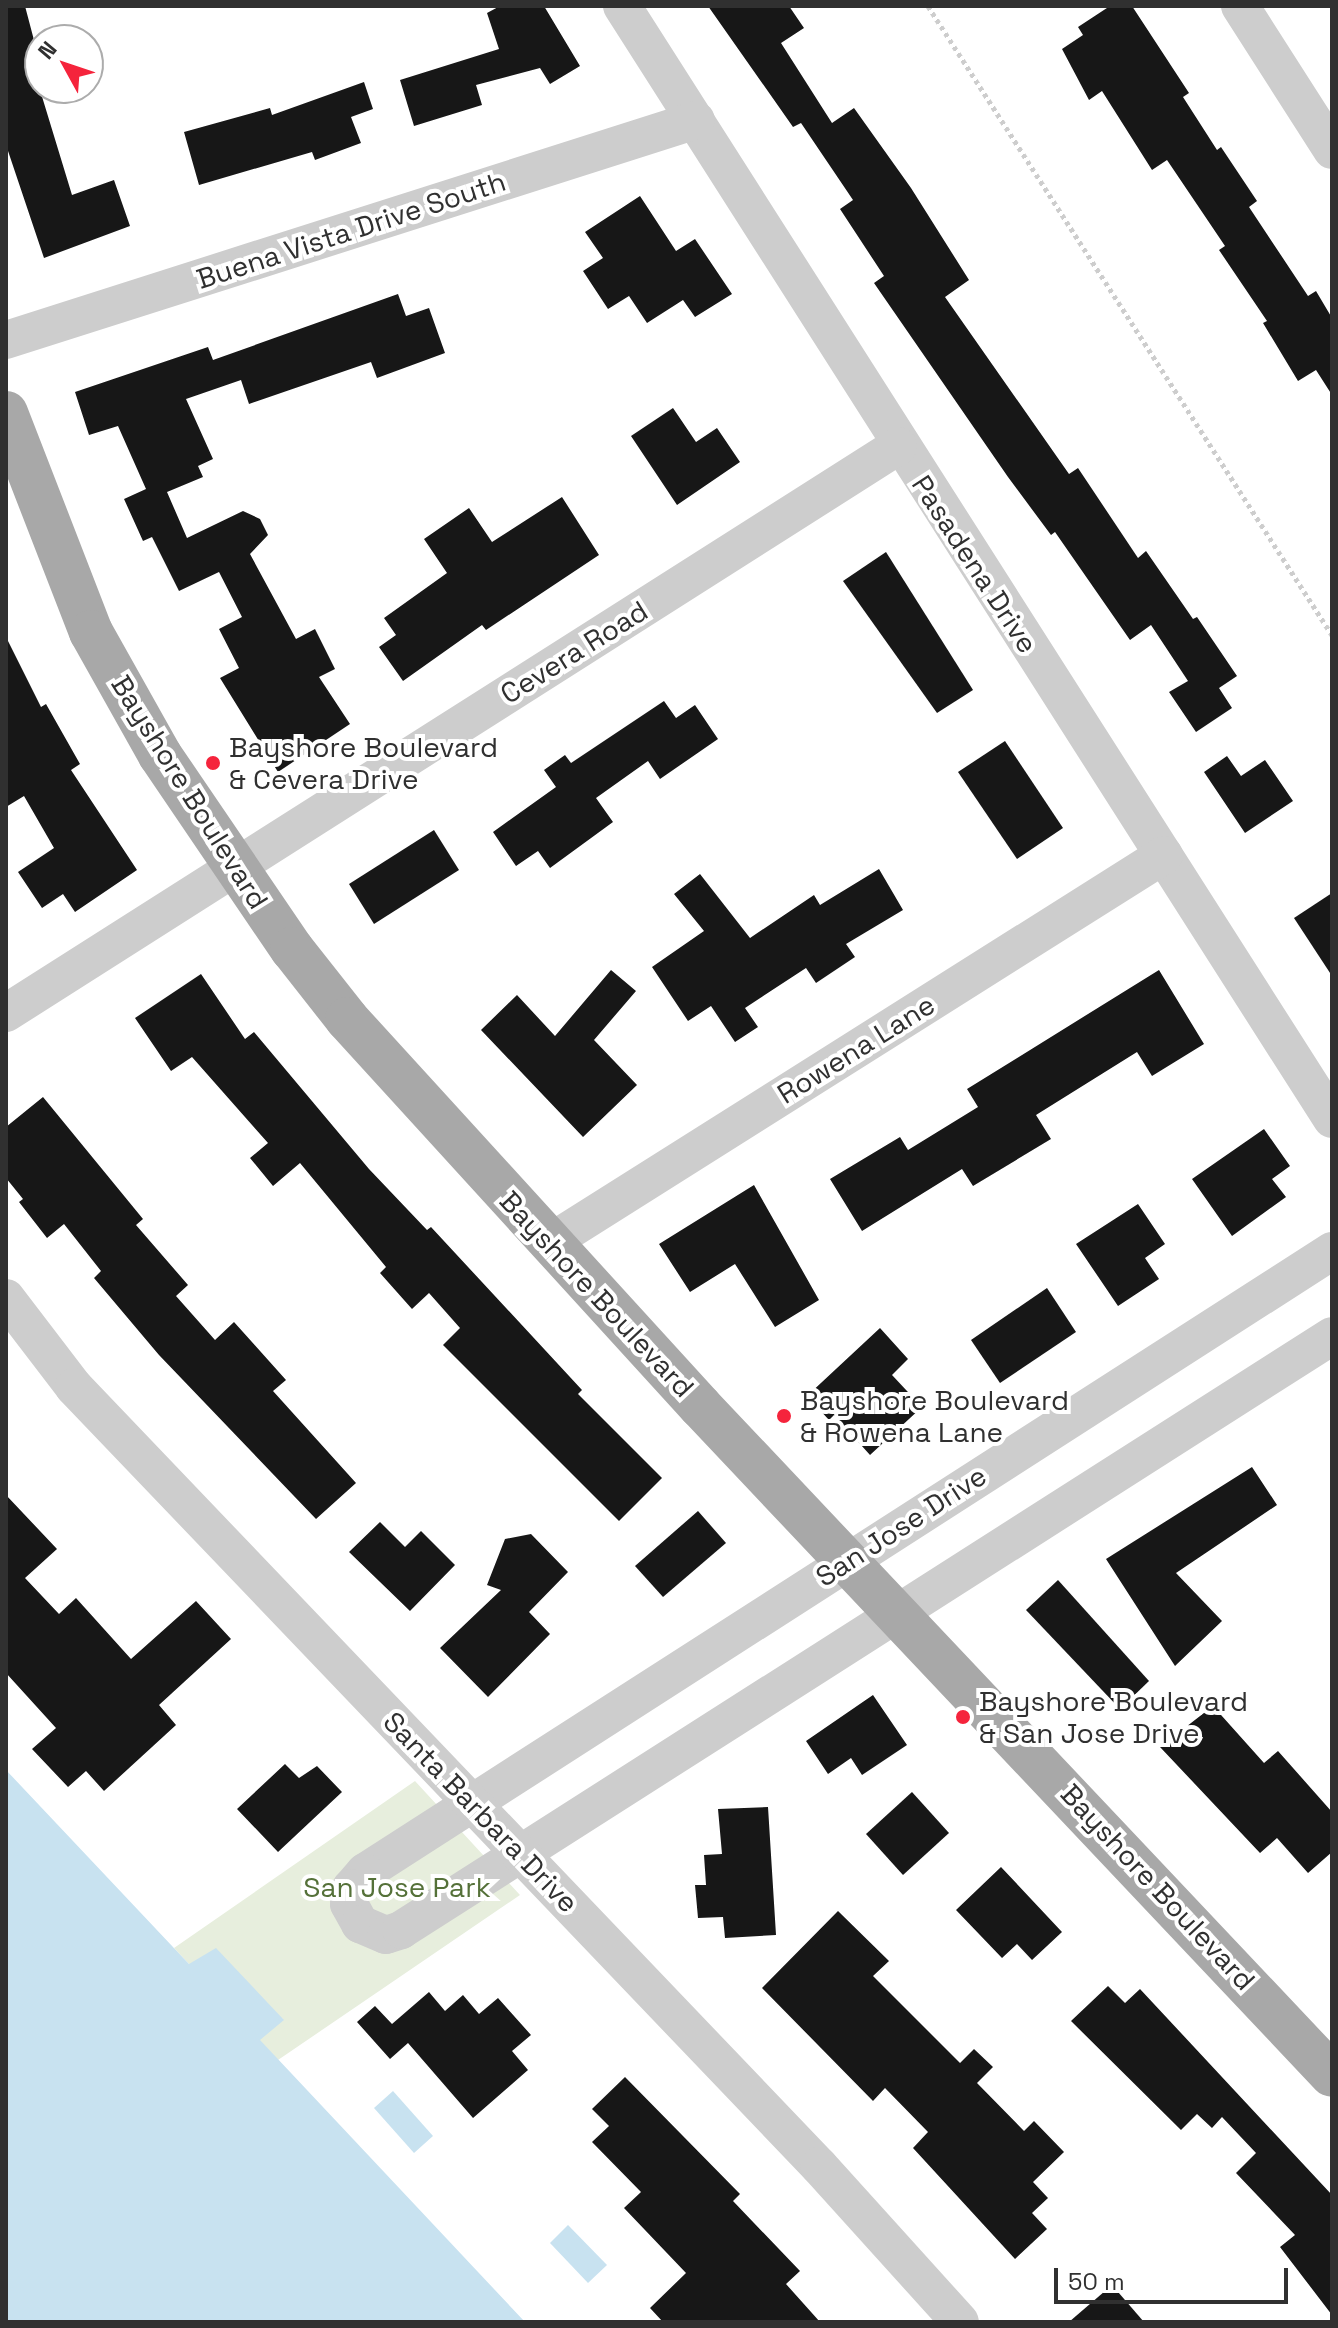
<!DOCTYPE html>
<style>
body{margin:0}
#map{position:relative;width:1338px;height:2328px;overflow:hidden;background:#fff;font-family:"Space Grotesk",sans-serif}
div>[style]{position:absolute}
.green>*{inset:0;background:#e7eedd}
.water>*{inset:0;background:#c8e2f0}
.building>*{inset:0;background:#171717}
.path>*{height:5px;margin-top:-2.5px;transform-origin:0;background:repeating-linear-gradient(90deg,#cdcdcd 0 4px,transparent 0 8px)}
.minor>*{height:38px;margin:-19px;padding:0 19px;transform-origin:19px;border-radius:19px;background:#cdcdcd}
.major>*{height:44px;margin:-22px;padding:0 22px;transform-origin:22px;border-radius:22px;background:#a8a8a8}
.dots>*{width:22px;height:22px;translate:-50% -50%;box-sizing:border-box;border:4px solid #fff;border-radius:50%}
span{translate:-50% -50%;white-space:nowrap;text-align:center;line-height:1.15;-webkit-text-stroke:8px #fff;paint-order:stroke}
.street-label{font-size:28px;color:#303030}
.poi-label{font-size:28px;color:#303030}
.left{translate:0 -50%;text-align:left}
.park-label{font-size:28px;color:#557139}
.frame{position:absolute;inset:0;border:8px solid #303030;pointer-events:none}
.north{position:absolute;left:24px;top:24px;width:80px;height:80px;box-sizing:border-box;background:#fff;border:2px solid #acacac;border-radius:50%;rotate:310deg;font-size:22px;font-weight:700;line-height:32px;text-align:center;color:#303030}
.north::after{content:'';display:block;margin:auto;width:28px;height:36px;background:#f5243c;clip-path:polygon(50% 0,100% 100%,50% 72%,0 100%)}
.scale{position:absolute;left:1054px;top:2268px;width:234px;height:36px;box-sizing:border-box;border:4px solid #303030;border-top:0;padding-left:10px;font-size:24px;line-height:28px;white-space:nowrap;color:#303030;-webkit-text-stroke:6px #fff;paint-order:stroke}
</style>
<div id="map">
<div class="green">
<div style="clip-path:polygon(415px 1781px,520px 1895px,278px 2060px,259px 2040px,283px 2019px,189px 1964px,174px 1948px)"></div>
</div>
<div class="water">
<div style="clip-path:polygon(6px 1770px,189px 1964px,216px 1948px,284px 2020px,260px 2040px,525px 2322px,6px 2322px)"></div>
<div style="clip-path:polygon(393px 2091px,433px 2136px,414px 2153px,374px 2108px)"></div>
<div style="clip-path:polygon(568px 2225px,607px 2265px,588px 2283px,550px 2243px)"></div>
</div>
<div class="building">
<div style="clip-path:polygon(6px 6px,25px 6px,40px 63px,40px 90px,72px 195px,114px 180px,130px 226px,44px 258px,6px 145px)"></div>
<div style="clip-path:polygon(500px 6px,544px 6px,580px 66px,550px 84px,540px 68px,476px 85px,482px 105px,414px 126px,400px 80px,499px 49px,487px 13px)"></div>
<div style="clip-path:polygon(708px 6px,789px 6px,804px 28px,781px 43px,832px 123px,854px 108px,911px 188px,969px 280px,945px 297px,1069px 474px,1078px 468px,1138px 558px,1146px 551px,1193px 619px,1197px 617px,1237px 676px,1219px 688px,1232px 708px,1196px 732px,1169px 692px,1188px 681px,1151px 625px,1130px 640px,1055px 532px,1051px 535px,1008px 477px,874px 283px,884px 276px,840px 209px,853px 200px,801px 123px,793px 127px)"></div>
<div style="clip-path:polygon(1110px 6px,1132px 6px,1189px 93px,1183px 97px,1217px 150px,1221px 147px,1257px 201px,1249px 207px,1308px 296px,1316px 291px,1332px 318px,1332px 395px,1316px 370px,1298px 381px,1263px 323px,1267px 321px,1219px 250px,1225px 246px,1167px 160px,1152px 170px,1102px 91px,1089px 100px,1062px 49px,1083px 35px,1078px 27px)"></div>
<div style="clip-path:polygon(364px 82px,373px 109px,351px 117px,361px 143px,315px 160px,312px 152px,199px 185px,184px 132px,270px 108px,272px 115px)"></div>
<div style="clip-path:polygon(640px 196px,676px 251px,695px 239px,732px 294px,695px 317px,683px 300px,647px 323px,629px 296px,608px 309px,583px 271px,603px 258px,585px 232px)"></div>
<div style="clip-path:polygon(398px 294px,406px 316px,429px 308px,445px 353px,377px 378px,371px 362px,249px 404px,241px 380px,186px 399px,213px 459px,198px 466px,203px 477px,167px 492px,187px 538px,243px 511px,260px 519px,268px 535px,250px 554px,296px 639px,315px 629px,335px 669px,319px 677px,350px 724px,278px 772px,220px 678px,239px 668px,219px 629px,242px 617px,219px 572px,179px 591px,152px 537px,143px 541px,124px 499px,146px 489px,118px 426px,89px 435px,75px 392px,208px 347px,213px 360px)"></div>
<div style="clip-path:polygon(673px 408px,696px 442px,717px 428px,740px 462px,677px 505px,631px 436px)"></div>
<div style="clip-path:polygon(562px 497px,599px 555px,486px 630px,482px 625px,403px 681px,379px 647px,396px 635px,384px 618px,447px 573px,424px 539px,469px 508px,492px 542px)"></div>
<div style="clip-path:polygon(886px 552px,973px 690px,937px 713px,843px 581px)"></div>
<div style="clip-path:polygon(6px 637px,41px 707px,46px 704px,80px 764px,71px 770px,137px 870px,75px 912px,63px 894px,42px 908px,18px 872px,54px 848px,24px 796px,6px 807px)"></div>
<div style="clip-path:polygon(664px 701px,676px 718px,695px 705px,718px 739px,660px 779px,648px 761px,596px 798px,613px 822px,550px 868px,538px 851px,516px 866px,493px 832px,556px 787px,544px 770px,565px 755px,571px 763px)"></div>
<div style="clip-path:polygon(1005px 741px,1063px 828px,1017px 859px,958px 772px)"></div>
<div style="clip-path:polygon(1227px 756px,1241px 776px,1265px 760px,1293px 801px,1245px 833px,1204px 772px)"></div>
<div style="clip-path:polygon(434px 830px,459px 870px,374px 924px,349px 884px)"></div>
<div style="clip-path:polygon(879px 869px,903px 910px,846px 944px,855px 957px,816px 983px,806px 968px,745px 1008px,758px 1027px,735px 1042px,711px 1006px,688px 1021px,652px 967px,704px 931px,674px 894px,700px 874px,750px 938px,814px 895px,820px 905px)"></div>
<div style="clip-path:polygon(1332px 893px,1332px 976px,1294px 918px)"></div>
<div style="clip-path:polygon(611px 970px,636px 991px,594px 1040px,637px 1085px,583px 1137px,481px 1030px,517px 995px,555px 1036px)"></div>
<div style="clip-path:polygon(1159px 970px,1204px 1044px,1152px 1076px,1137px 1052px,1036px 1115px,1051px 1139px,973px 1186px,962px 1169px,862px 1231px,830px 1179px,900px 1137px,908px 1150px,978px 1107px,967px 1089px)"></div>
<div style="clip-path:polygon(201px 974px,245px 1039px,254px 1032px,369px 1169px,427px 1230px,431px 1227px,582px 1390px,578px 1394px,662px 1478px,619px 1521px,443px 1345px,460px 1328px,429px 1293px,412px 1309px,380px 1273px,386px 1267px,300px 1163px,273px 1186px,250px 1158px,268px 1143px,192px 1057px,171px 1071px,135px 1018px)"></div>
<div style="clip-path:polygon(43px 1097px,143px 1219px,136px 1225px,188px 1285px,176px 1296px,215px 1340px,234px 1322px,286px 1380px,273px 1391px,356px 1483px,316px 1519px,159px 1355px,94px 1278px,101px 1271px,64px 1224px,47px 1238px,19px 1202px,23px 1199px,6px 1178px,6px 1127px)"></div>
<div style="clip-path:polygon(1264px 1129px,1290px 1166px,1272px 1179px,1286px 1197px,1232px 1236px,1192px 1179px)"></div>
<div style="clip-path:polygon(754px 1185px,819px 1300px,775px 1327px,735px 1264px,690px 1292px,659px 1244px)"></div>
<div style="clip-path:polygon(1138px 1204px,1165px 1244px,1145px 1258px,1159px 1279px,1118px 1306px,1076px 1244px)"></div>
<div style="clip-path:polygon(1047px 1288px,1076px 1332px,1000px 1383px,971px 1340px)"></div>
<div style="clip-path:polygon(880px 1328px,908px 1359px,892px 1375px,922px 1407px,870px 1455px,834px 1415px,829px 1420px,807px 1396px)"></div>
<div style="clip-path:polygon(1252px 1467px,1277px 1505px,1176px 1573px,1222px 1621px,1175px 1666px,1106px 1559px)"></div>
<div style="clip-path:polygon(6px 1495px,57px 1549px,25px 1578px,59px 1614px,76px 1598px,131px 1659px,196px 1601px,231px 1639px,159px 1705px,176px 1725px,104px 1791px,86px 1771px,68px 1787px,32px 1749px,56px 1728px,6px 1673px)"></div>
<div style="clip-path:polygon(698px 1511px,726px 1543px,663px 1597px,635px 1566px)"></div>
<div style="clip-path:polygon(380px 1522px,405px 1547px,421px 1531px,455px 1565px,410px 1611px,349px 1552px)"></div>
<div style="clip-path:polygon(531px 1534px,568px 1572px,529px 1612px,550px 1634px,488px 1697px,440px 1648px,501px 1590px,487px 1585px,505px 1539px)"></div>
<div style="clip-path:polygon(1058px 1580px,1149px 1681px,1120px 1709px,1026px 1610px)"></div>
<div style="clip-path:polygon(873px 1695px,907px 1745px,862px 1775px,851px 1758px,828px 1774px,806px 1741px)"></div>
<div style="clip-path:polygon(1213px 1706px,1264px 1763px,1278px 1751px,1332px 1812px,1332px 1852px,1308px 1873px,1277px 1838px,1260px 1853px,1160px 1747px)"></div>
<div style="clip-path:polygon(285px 1764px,299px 1778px,317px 1766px,342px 1792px,278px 1852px,237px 1809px)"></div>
<div style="clip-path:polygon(912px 1792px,949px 1833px,903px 1875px,866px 1834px)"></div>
<div style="clip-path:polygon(768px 1807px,776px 1935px,725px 1938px,723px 1917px,698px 1918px,695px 1885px,706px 1885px,704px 1855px,722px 1854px,718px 1809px)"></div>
<div style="clip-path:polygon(1001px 1867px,1062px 1932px,1032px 1960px,1017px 1944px,1002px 1958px,956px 1910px)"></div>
<div style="clip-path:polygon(838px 1911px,889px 1961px,873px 1976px,960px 2063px,974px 2049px,993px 2067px,977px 2083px,1024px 2131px,1034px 2121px,1064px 2152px,1033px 2182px,1048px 2198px,1032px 2213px,1047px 2229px,1015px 2259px,913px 2148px,928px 2132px,885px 2088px,873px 2101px,762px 1988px)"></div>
<div style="clip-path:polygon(1108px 1986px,1125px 2003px,1140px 1989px,1332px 2195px,1332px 2315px,1280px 2247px,1295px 2235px,1236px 2173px,1256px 2153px,1222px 2117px,1212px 2128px,1197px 2114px,1181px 2130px,1071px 2021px)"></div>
<div style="clip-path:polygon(429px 1992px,445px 2011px,463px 1995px,479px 2014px,498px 1998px,531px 2035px,512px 2051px,528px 2070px,473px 2118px,408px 2043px,390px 2059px,357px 2022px,375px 2006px,392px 2024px)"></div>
<div style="clip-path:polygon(625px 2077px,740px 2194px,733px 2201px,800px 2271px,786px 2284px,820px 2322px,663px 2322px,650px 2308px,686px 2273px,624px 2208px,641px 2192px,592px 2142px,609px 2126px,592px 2109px)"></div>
<div style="clip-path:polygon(1112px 2285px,1144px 2322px,1069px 2322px)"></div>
</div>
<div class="path">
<div style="left:928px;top:6px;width:748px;rotate:57.29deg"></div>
</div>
<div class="minor">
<div style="left:622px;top:6px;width:1320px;rotate:57.47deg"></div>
<div style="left:1240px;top:6px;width:171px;rotate:57.4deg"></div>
<div style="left:6px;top:340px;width:724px;rotate:-17.68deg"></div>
<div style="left:6px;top:1013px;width:1057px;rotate:-32.44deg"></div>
<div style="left:549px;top:1243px;width:727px;rotate:-32.25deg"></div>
<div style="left:1332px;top:1251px;width:1149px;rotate:147.29deg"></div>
<div style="left:365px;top:1872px;width:21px;rotate:131deg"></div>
<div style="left:351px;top:1888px;width:16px;rotate:97deg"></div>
<div style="left:349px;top:1904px;width:23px;rotate:61deg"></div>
<div style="left:360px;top:1924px;width:28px;rotate:23deg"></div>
<div style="left:386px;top:1935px;width:16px;rotate:-18deg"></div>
<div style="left:401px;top:1930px;width:1104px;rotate:-32.54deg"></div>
<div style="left:6px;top:1298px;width:112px;rotate:52.6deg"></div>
<div style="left:74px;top:1387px;width:1078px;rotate:46.28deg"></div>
<div style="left:819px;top:2166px;width:210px;rotate:47.9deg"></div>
</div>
<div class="major">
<div style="left:6px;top:413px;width:235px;rotate:68.8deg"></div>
<div style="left:91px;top:632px;width:141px;rotate:60.7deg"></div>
<div style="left:160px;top:755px;width:235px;rotate:55.8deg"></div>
<div style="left:292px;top:949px;width:89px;rotate:51.8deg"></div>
<div style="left:347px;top:1019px;width:524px;rotate:47.63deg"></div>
<div style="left:700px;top:1406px;width:920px;rotate:46.63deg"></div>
</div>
<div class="dots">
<div style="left:213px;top:763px;background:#f5243c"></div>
<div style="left:784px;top:1416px;background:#f5243c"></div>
<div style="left:963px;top:1717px;background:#f5243c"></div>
</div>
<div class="street-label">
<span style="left:351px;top:230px;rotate:-18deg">Buena Vista Drive South</span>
<span style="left:975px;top:564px;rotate:57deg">Pasadena Drive</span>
<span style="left:574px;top:652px;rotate:-32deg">Cevera Road</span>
<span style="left:190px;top:792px;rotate:58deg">Bayshore Boulevard</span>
<span style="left:856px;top:1049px;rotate:-32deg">Rowena Lane</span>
<span style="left:597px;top:1294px;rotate:47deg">Bayshore Boulevard</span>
<span style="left:901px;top:1526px;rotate:-33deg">San Jose Drive</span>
<span style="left:481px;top:1812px;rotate:46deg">Santa Barbara Drive</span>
<span style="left:1158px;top:1887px;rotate:47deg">Bayshore Boulevard</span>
</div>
<div class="poi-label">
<span class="left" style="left:229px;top:763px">Bayshore Boulevard<br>&amp; Cevera Drive</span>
<span class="left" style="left:800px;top:1416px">Bayshore Boulevard<br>&amp; Rowena Lane</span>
<span class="left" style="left:979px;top:1717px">Bayshore Boulevard<br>&amp; San Jose Drive</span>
</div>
<div class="park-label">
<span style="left:397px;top:1887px">San Jose Park</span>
</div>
<div class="frame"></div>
<div class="north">N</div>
<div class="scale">50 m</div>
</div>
